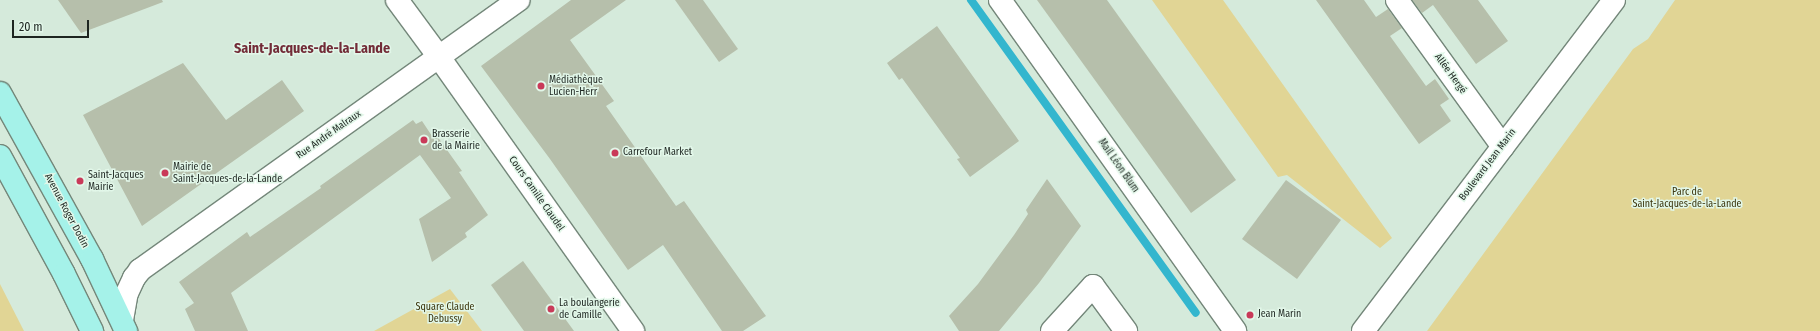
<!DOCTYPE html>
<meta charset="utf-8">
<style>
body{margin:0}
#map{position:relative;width:1820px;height:331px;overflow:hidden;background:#d5eadb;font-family:"Fira Sans Condensed",sans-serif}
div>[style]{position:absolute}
.green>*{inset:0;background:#e1d595}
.stream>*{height:8px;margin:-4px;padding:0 4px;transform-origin:4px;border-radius:4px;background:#33b6ce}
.building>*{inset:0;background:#b6bfab}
.roads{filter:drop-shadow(1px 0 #74877a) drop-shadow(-1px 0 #74877a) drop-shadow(0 1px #74877a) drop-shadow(0 -1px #74877a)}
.minor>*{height:22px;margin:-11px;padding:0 11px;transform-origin:11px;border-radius:11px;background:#fff}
.major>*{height:22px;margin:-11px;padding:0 11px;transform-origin:11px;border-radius:11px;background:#a5f2e9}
.dots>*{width:11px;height:11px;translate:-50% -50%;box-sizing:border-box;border:2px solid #e2f7e9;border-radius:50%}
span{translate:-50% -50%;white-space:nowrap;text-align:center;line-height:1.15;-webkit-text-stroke:3px #e2f7e9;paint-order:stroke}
.street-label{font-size:10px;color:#1d2520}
.poi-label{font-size:10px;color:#1d2520}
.left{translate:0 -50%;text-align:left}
.park-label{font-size:10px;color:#3b340c}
.district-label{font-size:14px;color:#722b37;font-weight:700}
.scale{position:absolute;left:12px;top:20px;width:77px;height:18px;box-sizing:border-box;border:2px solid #1d2520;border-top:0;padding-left:5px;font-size:12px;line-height:14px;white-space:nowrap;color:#1d2520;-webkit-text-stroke:3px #e2f7e9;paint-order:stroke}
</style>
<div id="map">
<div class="green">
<div style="clip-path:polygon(1152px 0,1223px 0,1392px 238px,1380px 248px,1287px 175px,1278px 177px)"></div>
<div style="clip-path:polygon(1675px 0,1820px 0,1820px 331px,1427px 331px,1633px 49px,1648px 39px)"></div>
<div style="clip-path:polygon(0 284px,24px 331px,0 331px)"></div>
<div style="clip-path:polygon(450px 289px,482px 331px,374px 331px)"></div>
</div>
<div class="stream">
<div style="left:971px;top:0;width:385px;rotate:54.3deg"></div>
</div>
<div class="building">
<div style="clip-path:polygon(58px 0,162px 0,163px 2px,81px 33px)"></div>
<div style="clip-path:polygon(571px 0,626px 0,570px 40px,614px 101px,606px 106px,676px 206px,684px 201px,766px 316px,743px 331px,722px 331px,663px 245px,628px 270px,550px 159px,481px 66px)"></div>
<div style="clip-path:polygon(675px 0,703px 0,738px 49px,719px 62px)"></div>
<div style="clip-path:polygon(1037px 0,1107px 0,1236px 180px,1191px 213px)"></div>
<div style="clip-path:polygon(1316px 0,1364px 0,1376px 17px,1388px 9px,1402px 28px,1390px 36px,1426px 86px,1435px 79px,1449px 99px,1440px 105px,1451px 121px,1419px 144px)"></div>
<div style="clip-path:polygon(1412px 0,1478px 0,1508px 41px,1476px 64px,1433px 5px,1422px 13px)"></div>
<div style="clip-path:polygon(937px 26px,1019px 141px,970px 177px,957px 159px,960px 158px,902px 78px,899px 80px,887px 63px)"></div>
<div style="clip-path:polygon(183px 63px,226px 120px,282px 80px,304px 111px,142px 226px,83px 115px)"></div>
<div style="clip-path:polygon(413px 120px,416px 124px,422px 121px,434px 139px,437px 136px,462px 171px,459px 172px,488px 215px,465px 233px,467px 237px,432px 262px,419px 219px,451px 198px,420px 155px,231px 293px,248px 331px,195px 331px,185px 309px,194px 303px,179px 282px,247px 232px,250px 237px,321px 188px,320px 186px)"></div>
<div style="clip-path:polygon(1047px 179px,1081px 226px,1039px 283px,999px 331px,959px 331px,949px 316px,978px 284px,1014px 235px,1028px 214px,1026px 210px)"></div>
<div style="clip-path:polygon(1286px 180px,1341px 220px,1297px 279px,1242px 239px)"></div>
<div style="clip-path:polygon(523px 261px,574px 331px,524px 331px,491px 285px)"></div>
</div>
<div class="roads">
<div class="minor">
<div style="left:397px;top:0;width:71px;rotate:53.6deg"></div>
<div style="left:439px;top:57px;width:336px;rotate:54.7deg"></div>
<div style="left:1000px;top:0;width:406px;rotate:54.6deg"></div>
<div style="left:1397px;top:0;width:181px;rotate:54.2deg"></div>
<div style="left:122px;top:320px;width:27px;rotate:-80deg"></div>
<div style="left:127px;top:293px;width:17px;rotate:-65deg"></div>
<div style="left:134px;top:278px;width:10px;rotate:-53deg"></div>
<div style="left:140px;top:270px;width:465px;rotate:-35.5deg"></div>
<div style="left:1052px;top:331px;width:61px;rotate:-47.7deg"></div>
<div style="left:1093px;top:286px;width:56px;rotate:53.7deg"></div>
<div style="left:1363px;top:331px;width:415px;rotate:-52.8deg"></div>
</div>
<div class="major">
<div style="left:0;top:93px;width:190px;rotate:61deg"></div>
<div style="left:92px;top:259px;width:80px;rotate:64.7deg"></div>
<div style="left:0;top:156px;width:134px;rotate:61.5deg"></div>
<div style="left:64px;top:274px;width:64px;rotate:63.8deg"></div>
</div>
</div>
<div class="dots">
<div style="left:541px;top:86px;background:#c93a59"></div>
<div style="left:424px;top:140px;background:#c93a59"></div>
<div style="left:615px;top:153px;background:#c93a59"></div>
<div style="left:165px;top:173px;background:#c93a59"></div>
<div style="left:80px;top:181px;background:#c93a59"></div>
<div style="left:551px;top:309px;background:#c93a59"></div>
<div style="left:1250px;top:315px;background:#c93a59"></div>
</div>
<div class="street-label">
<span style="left:1450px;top:74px;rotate:54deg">Allée Hergé</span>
<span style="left:329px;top:135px;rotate:-35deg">Rue André Malraux</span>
<span style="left:1488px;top:165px;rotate:-53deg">Boulevard Jean Marin</span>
<span style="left:1118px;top:166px;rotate:55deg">Mail Léon Blum</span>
<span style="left:536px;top:194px;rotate:55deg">Cours Camille Claudel</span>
<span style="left:66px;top:211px;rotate:62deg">Avenue Roger Dodin</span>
</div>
<div class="poi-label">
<span class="left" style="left:549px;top:86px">Médiathèque<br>Lucien-Herr</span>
<span class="left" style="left:432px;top:140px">Brasserie<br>de la Mairie</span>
<span class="left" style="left:623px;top:153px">Carrefour Market</span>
<span class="left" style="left:173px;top:173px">Mairie de<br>Saint-Jacques-de-la-Lande</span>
<span class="left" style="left:88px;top:181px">Saint-Jacques<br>Mairie</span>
<span class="left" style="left:559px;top:309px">La boulangerie<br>de Camille</span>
<span class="left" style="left:1258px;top:315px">Jean Marin</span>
</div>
<div class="park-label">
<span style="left:1687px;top:198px">Parc de<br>Saint-Jacques-de-la-Lande</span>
<span style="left:445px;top:313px">Square Claude<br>Debussy</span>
</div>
<div class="district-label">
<span style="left:312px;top:49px">Saint-Jacques-de-la-Lande</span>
</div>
<div class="scale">20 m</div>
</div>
